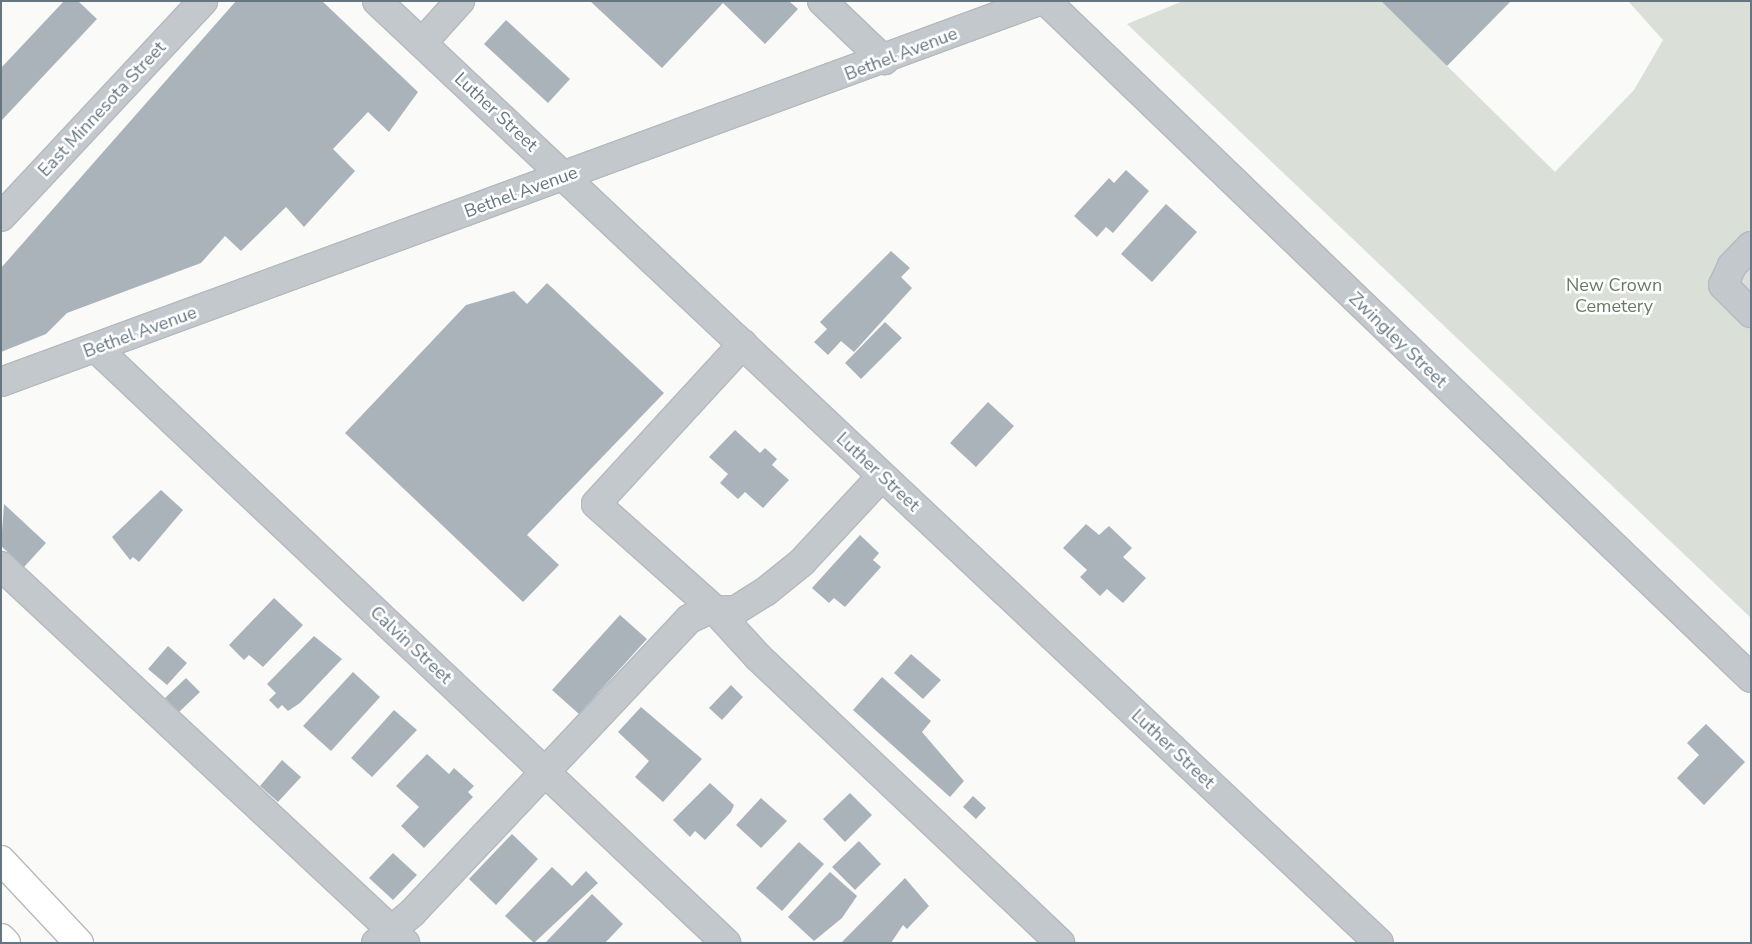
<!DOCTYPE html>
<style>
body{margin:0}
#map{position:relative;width:1752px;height:944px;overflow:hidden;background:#fafaf8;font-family:"Nunito Sans",sans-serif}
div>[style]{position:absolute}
.green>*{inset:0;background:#dadfd7}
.building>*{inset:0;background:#aab3b9}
.roads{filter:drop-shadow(1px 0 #b5babe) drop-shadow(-1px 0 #b5babe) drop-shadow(0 1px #b5babe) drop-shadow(0 -1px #b5babe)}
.minor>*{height:28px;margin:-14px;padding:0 14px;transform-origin:14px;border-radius:14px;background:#c3c8cc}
.major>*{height:28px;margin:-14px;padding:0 14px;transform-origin:14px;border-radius:14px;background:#fff}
span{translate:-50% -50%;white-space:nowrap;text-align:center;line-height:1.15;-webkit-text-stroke:5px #fff;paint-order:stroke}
.street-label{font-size:18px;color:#657683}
.park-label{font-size:18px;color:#687a64}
.frame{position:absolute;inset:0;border:2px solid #657683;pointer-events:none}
</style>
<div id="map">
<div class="green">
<div style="clip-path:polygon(1183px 1px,1381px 1px,1555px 172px,1634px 90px,1663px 40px,1628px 1px,1751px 1px,1751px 618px,1127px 24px)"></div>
</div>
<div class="building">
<div style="clip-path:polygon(64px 1px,78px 1px,97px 19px,1px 121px,1px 68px)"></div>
<div style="clip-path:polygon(236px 1px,322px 1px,418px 92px,389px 132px,368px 112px,333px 149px,355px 171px,304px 227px,286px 207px,241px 251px,225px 236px,201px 263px,67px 313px,46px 334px,1px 352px,1px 268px)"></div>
<div style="clip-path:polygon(590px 1px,789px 1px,798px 9px,765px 44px,723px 3px,662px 68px)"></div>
<div style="clip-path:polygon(1381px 1px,1511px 1px,1447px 66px)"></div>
<div style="clip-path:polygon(506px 20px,570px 79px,548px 103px,484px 44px)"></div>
<div style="clip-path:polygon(1126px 170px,1149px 191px,1113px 233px,1106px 227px,1097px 237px,1074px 216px,1109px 178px,1114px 183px)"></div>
<div style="clip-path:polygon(1166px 204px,1197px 232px,1152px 282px,1121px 254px)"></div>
<div style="clip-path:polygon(891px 251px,910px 268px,901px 277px,912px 288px,854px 352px,841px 341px,828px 355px,814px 342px,827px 329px,820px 322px)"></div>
<div style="clip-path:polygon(547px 283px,664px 393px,527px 535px,559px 565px,523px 602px,345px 433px,466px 305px,514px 291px,527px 304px)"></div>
<div style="clip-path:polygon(885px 322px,902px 338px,861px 379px,845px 363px)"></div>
<div style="clip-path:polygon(988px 402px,1014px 426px,976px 467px,950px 443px)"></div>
<div style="clip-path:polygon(735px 430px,760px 453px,765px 448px,777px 459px,772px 465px,789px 480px,763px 508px,745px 492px,738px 499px,720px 483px,728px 474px,709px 457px)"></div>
<div style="clip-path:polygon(161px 490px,183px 510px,139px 562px,133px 557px,130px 560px,112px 537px)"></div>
<div style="clip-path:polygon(4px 504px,46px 543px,24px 567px,1px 546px)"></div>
<div style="clip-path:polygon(1086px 524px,1099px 535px,1109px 526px,1132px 548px,1123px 557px,1146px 578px,1123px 603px,1107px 589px,1100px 596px,1080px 577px,1087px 570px,1063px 548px)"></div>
<div style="clip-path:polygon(860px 535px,879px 553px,873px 560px,881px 567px,845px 607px,834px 598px,829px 603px,812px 588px)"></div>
<div style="clip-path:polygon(274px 598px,303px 625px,263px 667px,249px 655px,244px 660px,229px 645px)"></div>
<div style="clip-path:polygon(620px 615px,647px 639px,579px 714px,552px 690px)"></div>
<div style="clip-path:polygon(314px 636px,342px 659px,300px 703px,288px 711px,282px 705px,278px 709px,269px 700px,276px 693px,267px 684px)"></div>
<div style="clip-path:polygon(168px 646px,187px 663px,167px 685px,148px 669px)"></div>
<div style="clip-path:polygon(911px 654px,941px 680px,923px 699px,894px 673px)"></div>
<div style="clip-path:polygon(353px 672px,380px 697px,331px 751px,303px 726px)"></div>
<div style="clip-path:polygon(882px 677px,931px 721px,922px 732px,964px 781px,950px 797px,853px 710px)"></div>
<div style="clip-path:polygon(186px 678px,200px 692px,179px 712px,165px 698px)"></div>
<div style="clip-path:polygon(731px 685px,743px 697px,722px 720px,709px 708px)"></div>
<div style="clip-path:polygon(641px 707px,702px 759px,663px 802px,635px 777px,649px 761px,618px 732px)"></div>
<div style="clip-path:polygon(394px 710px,417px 730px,372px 777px,351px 758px)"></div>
<div style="clip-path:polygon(1706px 724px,1745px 762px,1704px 805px,1677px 778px,1699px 755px,1687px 743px)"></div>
<div style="clip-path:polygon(427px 754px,449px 774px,454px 768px,474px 786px,468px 792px,473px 797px,424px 848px,401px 826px,419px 807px,396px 786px)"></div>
<div style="clip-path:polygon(282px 760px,301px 777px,278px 802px,260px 786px)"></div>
<div style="clip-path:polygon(710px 783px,734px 805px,731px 812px,705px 840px,695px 831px,690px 837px,673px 820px)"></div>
<div style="clip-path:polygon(850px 793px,872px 815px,845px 842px,823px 819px)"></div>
<div style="clip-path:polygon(973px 796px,986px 808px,976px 819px,963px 807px)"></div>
<div style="clip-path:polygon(761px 798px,787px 821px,761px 848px,736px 825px)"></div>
<div style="clip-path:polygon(512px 834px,538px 859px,496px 905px,469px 879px)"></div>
<div style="clip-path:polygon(859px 841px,881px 864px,855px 890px,832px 867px)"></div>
<div style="clip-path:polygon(799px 842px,824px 864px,782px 911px,756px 888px)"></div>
<div style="clip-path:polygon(393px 853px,417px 875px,393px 900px,369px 878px)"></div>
<div style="clip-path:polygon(552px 867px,572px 886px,586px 871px,598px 883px,534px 943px,505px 916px)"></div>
<div style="clip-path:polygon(830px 872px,857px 896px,842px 918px,814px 941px,788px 917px)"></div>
<div style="clip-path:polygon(905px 878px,929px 906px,907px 929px,903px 925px,891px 943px,841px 943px)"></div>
<div style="clip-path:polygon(592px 894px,623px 924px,605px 943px,545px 943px)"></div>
</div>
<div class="roads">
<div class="minor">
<div style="left:377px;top:1px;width:1375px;rotate:43.23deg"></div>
<div style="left:822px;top:1px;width:86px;rotate:43.6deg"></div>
<div style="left:1046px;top:1px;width:977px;rotate:43.84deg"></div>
<div style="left:422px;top:43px;width:57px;rotate:-47.9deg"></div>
<div style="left:1px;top:217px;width:296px;rotate:-46.9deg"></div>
<div style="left:1751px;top:246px;width:28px;rotate:134deg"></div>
<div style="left:1732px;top:266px;width:21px;rotate:115deg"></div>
<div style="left:1723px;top:285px;width:40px;rotate:45deg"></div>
<div style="left:743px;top:344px;width:217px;rotate:132.6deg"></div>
<div style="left:596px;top:504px;width:161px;rotate:41.7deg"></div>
<div style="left:716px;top:611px;width:62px;rotate:47.6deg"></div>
<div style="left:758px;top:657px;width:416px;rotate:43.4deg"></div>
<div style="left:96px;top:348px;width:867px;rotate:43.36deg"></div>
<div style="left:1px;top:382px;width:1106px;rotate:-20.16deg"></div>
<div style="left:1px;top:566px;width:553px;rotate:43.02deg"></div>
<div style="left:376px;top:943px;width:47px;rotate:-39.8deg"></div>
<div style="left:412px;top:913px;width:404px;rotate:-46.7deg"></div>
<div style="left:689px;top:619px;width:19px;rotate:-25deg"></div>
<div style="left:706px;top:611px;width:30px;rotate:-2deg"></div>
<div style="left:736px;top:610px;width:34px;rotate:-32deg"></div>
<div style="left:765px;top:592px;width:48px;rotate:-39deg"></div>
<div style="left:802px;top:562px;width:117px;rotate:-47.1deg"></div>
</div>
<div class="major">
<div style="left:1px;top:860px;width:114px;rotate:46.8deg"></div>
<div style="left:1px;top:938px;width:7px;rotate:45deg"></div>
</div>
</div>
<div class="street-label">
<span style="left:901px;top:54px;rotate:-21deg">Bethel Avenue</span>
<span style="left:102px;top:109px;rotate:-47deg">East Minnesota Street</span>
<span style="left:496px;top:112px;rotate:43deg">Luther Street</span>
<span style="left:521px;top:192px;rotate:-20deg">Bethel Avenue</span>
<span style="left:140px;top:332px;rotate:-20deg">Bethel Avenue</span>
<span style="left:1398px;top:340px;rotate:44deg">Zwingley Street</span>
<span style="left:878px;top:472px;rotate:43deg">Luther Street</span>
<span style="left:411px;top:645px;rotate:43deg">Calvin Street</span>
<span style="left:1173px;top:749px;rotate:43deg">Luther Street</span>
</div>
<div class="park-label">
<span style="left:1614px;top:296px">New Crown<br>Cemetery</span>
</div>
<div class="frame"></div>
</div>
